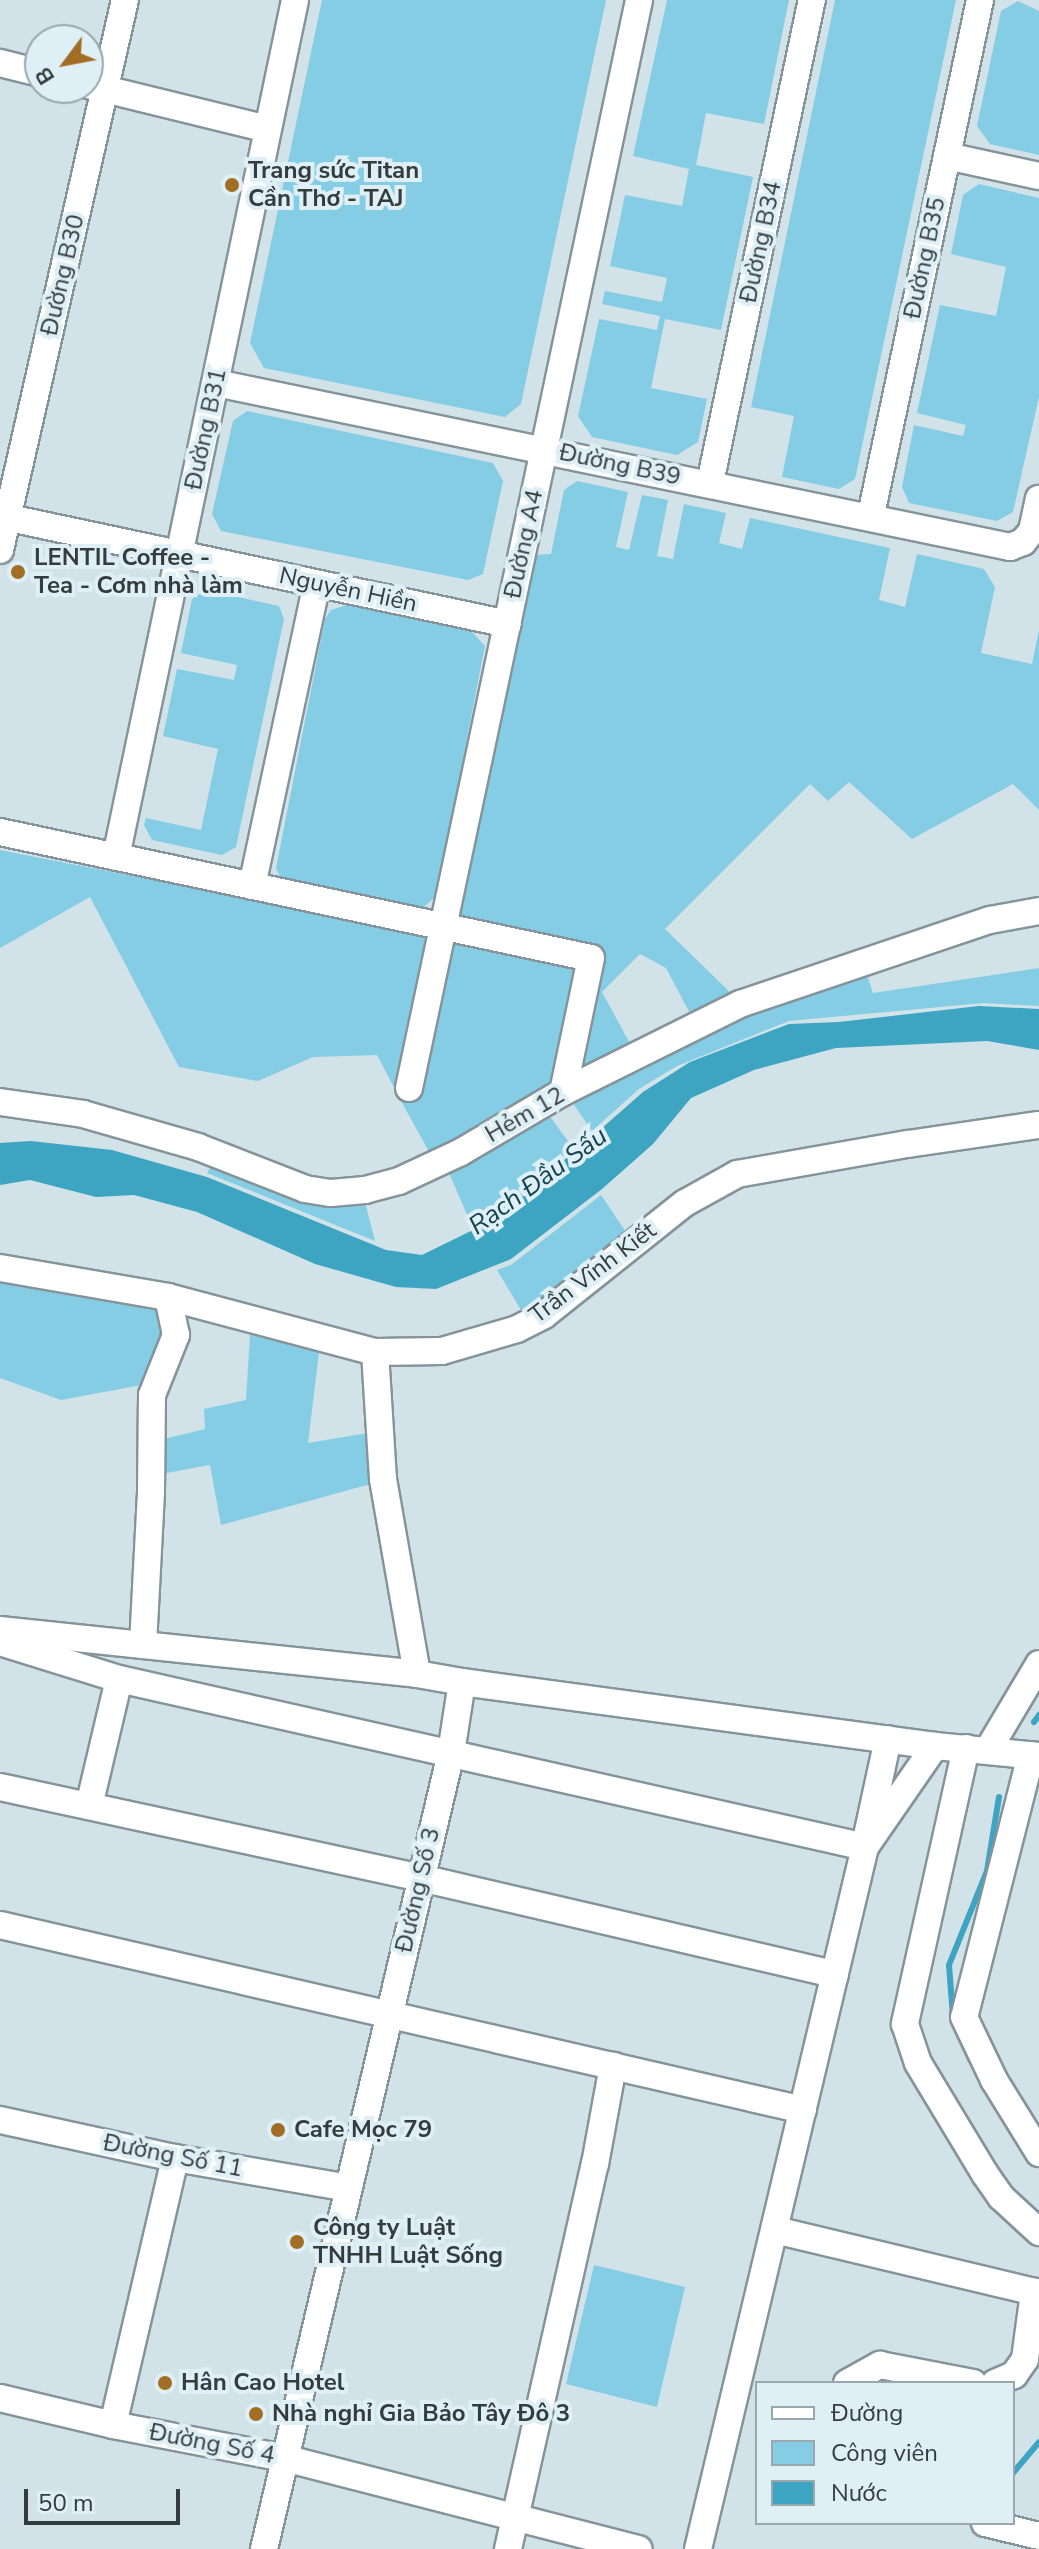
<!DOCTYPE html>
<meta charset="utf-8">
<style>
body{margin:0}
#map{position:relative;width:1039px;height:2549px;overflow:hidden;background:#d1e2e8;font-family:"Nunito Sans",sans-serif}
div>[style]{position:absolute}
.green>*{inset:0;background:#84cde5}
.water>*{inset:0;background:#3da4c2}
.stream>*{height:6px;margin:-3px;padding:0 3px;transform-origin:3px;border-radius:3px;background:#3da4c2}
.roads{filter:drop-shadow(2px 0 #85949a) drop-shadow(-2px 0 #85949a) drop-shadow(0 2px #85949a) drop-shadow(0 -2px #85949a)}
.minor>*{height:26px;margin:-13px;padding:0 13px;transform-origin:13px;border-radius:13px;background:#fff}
.dots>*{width:22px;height:22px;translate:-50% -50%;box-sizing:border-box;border:4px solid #deeff5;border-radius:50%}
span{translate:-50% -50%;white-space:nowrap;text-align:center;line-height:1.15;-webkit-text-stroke:8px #deeff5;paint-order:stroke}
.poi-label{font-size:24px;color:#353c3e;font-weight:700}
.left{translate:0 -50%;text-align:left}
.street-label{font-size:24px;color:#353c3e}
.water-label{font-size:26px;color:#15424f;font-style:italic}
.legend{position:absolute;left:755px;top:2381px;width:260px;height:144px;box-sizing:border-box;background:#deeff5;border:2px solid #9aa7ac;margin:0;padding:10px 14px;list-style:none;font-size:24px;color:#353c3e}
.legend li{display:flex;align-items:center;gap:16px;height:40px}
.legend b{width:40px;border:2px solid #9aa7ac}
.north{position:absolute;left:24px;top:24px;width:80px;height:80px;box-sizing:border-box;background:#deeff5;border:2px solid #9aa7ac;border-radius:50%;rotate:238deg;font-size:22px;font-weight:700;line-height:32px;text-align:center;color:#353c3e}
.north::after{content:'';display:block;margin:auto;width:28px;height:36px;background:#a26e26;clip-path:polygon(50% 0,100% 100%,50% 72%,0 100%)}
.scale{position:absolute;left:24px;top:2489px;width:156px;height:36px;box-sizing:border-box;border:4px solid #353c3e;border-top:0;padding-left:10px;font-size:24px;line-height:28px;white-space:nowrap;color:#353c3e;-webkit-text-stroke:6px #deeff5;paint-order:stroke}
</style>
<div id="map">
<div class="green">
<div style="clip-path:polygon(322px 0,606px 0,521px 404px,505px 417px,264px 368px,250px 343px)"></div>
<div style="clip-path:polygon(667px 0,789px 0,764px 124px,706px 113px,696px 165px,753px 177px,721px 330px,665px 319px,651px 388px,707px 399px,698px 442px,677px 455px,592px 437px,578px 416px,599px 319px,657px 330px,660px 316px,602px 304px,605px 291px,662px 302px,667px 278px,610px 266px,625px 195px,682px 206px,689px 169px,633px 156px)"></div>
<div style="clip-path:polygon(835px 0,956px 0,855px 479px,839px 489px,782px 477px,794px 416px,751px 407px)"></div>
<div style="clip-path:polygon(1018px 1px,1039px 11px,1039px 155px,990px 144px,977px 126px,1001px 11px)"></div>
<div style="clip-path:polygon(979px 184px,1039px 198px,1039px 397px,1013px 512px,997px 521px,909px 503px,902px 487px,914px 425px,963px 436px,966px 425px,917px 413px,940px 305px,996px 316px,1006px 267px,951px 254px,963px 195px)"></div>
<div style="clip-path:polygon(247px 411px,493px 463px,503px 481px,483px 574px,468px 580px,221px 531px,212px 514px,233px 421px)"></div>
<div style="clip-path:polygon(577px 481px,628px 492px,616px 547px,629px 550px,642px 495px,668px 500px,657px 556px,673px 559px,684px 504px,726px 513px,719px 543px,742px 549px,750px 518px,890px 548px,879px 600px,905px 607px,917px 554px,984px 569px,995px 587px,981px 653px,1032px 664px,1039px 630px,1039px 810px,1013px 784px,912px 839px,849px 782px,828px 801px,810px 784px,665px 929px,737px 999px,694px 1021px,666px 968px,640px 954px,602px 992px,634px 1051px,576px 1080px,602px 952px,456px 919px,534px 555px,551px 554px,564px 490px)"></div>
<div style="clip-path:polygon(206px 590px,279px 606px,284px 619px,236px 847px,222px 855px,152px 840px,144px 825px,146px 818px,201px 830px,218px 749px,163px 736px,177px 669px,234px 680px,237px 665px,181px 653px,192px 599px)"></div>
<div style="clip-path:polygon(347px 605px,472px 632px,485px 646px,436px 896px,424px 907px,415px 909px,288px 880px,280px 877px,276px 868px,325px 619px,331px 610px)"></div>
<div style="clip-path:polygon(0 850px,432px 935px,397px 1093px,377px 1055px,313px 1057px,258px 1081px,179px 1067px,90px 897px,0 948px)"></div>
<div style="clip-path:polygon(450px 939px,581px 965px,554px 1087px,432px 1157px,401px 1101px,411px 1102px)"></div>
<div style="clip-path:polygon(864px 966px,873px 993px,1039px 968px,1039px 1006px,983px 1003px,789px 1021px,677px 1066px,639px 1089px,592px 1131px,568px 1096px,665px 1046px)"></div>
<div style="clip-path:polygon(546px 1111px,573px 1148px,472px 1226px,446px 1166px)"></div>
<div style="clip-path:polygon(216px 1158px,363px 1194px,375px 1241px,207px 1173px)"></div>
<div style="clip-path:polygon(601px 1195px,628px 1235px,524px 1315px,497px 1270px,511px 1265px)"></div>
<div style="clip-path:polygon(0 1280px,166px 1304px,170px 1324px,147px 1384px,61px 1400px,0 1378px)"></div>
<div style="clip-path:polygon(250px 1335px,319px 1352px,308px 1443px,374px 1432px,378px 1482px,221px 1525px,210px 1465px,161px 1474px,160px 1440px,205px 1429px,204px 1409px,246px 1400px)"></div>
<div style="clip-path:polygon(594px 2265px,685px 2287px,657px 2407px,566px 2384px)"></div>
</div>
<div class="water">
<div style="clip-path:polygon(979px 1006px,1039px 1009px,1039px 1050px,987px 1041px,836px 1048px,754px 1070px,691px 1098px,653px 1144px,602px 1189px,511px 1259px,436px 1289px,396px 1287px,315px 1264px,197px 1212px,134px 1195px,96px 1197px,30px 1180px,0 1185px,0 1143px,31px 1141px,112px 1150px,207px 1177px,386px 1250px,422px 1255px,475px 1229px,577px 1150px,643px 1092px,690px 1062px,789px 1024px,839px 1022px)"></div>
</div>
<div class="stream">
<div style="left:1034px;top:1722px;width:9px;rotate:-54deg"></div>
<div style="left:953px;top:2017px;width:52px;rotate:-94.4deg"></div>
<div style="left:949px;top:1965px;width:101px;rotate:-68deg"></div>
<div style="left:987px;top:1871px;width:75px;rotate:-80.8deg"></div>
<div style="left:957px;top:2031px;width:33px;rotate:65deg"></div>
<div style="left:1013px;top:2473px;width:40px;rotate:-50deg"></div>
</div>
<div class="roads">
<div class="minor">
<div style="left:0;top:63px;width:41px;rotate:14deg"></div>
<div style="left:88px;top:85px;width:184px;rotate:13.8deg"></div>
<div style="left:947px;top:156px;width:94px;rotate:12.3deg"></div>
<div style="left:216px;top:383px;width:811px;rotate:11.67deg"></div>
<div style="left:1010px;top:547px;width:14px;rotate:-21deg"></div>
<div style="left:1023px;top:542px;width:14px;rotate:-51deg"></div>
<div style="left:1032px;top:531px;width:33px;rotate:-78deg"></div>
<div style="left:710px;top:483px;width:494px;rotate:-78.1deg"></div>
<div style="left:871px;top:515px;width:526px;rotate:-78.05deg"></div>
<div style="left:0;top:516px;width:519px;rotate:12deg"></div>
<div style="left:0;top:550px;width:564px;rotate:-77.2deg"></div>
<div style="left:0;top:832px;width:604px;rotate:12.04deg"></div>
<div style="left:591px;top:958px;width:137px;rotate:101.8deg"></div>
<div style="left:116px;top:857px;width:875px;rotate:-78.2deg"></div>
<div style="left:252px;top:886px;width:309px;rotate:-77.9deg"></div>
<div style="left:409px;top:1088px;width:1112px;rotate:-78.06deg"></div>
<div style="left:0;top:1102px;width:84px;rotate:8.2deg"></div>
<div style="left:83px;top:1114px;width:120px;rotate:16deg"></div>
<div style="left:198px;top:1147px;width:115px;rotate:21.4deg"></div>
<div style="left:305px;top:1189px;width:26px;rotate:9deg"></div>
<div style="left:331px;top:1193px;width:34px;rotate:-5deg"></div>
<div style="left:365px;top:1190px;width:35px;rotate:-15deg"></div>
<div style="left:399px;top:1181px;width:68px;rotate:-25.1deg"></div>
<div style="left:461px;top:1152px;width:118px;rotate:-30.5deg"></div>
<div style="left:563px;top:1092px;width:198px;rotate:-26.4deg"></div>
<div style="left:740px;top:1004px;width:264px;rotate:-18.6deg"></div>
<div style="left:990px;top:920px;width:50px;rotate:-10.4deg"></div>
<div style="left:0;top:1268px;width:170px;rotate:9.8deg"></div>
<div style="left:168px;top:1297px;width:214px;rotate:14.9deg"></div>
<div style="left:375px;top:1352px;width:67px;rotate:-0.9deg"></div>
<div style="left:442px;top:1351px;width:78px;rotate:-16.3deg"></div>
<div style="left:517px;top:1329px;width:30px;rotate:-27deg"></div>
<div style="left:544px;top:1315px;width:180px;rotate:-38.5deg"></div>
<div style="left:685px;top:1203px;width:60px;rotate:-29.1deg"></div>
<div style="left:737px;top:1174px;width:174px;rotate:-10deg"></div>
<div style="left:908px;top:1144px;width:132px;rotate:-8.3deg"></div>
<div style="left:375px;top:1352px;width:127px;rotate:86.4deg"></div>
<div style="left:383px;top:1479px;width:198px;rotate:80.1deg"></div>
<div style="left:0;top:1630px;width:419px;rotate:6deg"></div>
<div style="left:417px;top:1674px;width:46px;rotate:10.1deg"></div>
<div style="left:462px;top:1682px;width:72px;rotate:98.8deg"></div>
<div style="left:451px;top:1753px;width:818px;rotate:103.22deg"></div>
<div style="left:0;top:1642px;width:125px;rotate:17.3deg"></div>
<div style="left:119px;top:1679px;width:765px;rotate:12.69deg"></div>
<div style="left:865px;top:1847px;width:722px;rotate:103.38deg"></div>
<div style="left:143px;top:1645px;width:154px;rotate:-87deg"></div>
<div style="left:151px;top:1491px;width:96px;rotate:-89.4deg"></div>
<div style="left:152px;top:1395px;width:65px;rotate:-68.2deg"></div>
<div style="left:176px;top:1335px;width:39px;rotate:-102deg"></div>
<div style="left:462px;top:1682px;width:477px;rotate:7.7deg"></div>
<div style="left:935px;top:1746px;width:104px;rotate:5.5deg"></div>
<div style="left:966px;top:1748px;width:283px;rotate:102.5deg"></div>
<div style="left:905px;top:2024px;width:41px;rotate:71.6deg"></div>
<div style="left:918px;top:2063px;width:130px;rotate:58.9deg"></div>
<div style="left:985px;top:2174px;width:28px;rotate:55deg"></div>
<div style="left:1001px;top:2197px;width:52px;rotate:42.6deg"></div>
<div style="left:988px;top:1750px;width:100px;rotate:-59.3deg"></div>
<div style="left:1031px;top:1755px;width:270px;rotate:104.3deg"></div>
<div style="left:964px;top:2017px;width:70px;rotate:64.5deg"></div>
<div style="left:994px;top:2080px;width:86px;rotate:58.3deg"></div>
<div style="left:0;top:1787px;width:431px;rotate:12.2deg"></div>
<div style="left:421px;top:1878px;width:425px;rotate:13.1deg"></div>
<div style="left:89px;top:1806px;width:130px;rotate:-76.7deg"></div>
<div style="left:867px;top:1836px;width:99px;rotate:-77.8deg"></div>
<div style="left:865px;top:1847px;width:123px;rotate:-55.3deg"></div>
<div style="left:0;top:1925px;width:824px;rotate:12.97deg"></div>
<div style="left:0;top:2120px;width:179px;rotate:12.3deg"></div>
<div style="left:175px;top:2158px;width:176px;rotate:9.8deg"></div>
<div style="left:775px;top:2230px;width:271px;rotate:13.4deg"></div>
<div style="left:847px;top:2383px;width:38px;rotate:-29deg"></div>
<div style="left:880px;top:2365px;width:95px;rotate:11deg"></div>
<div style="left:995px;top:2383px;width:21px;rotate:-23deg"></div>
<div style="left:1014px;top:2375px;width:19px;rotate:-55deg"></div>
<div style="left:1025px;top:2359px;width:68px;rotate:-82.3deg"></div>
<div style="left:0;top:2398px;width:116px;rotate:13.4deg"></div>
<div style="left:113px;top:2425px;width:174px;rotate:10.9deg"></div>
<div style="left:284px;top:2458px;width:366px;rotate:14.4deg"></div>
<div style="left:113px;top:2425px;width:274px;rotate:-76.9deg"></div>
<div style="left:985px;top:2523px;width:56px;rotate:13.5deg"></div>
<div style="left:508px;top:2549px;width:395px;rotate:-77.3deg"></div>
<div style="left:595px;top:2164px;width:100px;rotate:-79.6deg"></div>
</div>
</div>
<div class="dots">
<div style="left:232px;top:185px;background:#a26e26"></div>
<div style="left:18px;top:572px;background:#a26e26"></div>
<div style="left:278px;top:2130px;background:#a26e26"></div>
<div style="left:297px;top:2242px;background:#a26e26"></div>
<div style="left:165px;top:2383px;background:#a26e26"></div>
<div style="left:256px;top:2414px;background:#a26e26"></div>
</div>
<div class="poi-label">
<span class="left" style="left:248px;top:185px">Trang sức Titan<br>Cần Thơ - TAJ</span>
<span class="left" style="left:34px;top:572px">LENTIL Coffee -<br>Tea - Cơm nhà làm</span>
<span class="left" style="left:294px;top:2130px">Cafe Mọc 79</span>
<span class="left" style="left:313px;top:2242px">Công ty Luật<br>TNHH Luật Sống</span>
<span class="left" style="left:181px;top:2383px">Hân Cao Hotel</span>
<span class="left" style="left:272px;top:2414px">Nhà nghỉ Gia Bảo Tây Đô 3</span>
</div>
<div class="street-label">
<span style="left:761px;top:242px;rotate:-78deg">Đường B34</span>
<span style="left:925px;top:258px;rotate:-78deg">Đường B35</span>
<span style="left:63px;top:275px;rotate:-77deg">Đường B30</span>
<span style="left:206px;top:429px;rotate:-78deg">Đường B31</span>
<span style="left:620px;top:465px;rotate:12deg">Đường B39</span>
<span style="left:524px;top:544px;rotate:-78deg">Đường A4</span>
<span style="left:348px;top:590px;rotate:12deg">Nguyễn Hiền</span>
<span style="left:525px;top:1115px;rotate:-30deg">Hẻm 12</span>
<span style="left:593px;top:1273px;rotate:-37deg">Trần Vĩnh Kiết</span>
<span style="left:418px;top:1890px;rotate:-77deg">Đường Số 3</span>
<span style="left:173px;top:2156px;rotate:11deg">Đường Số 11</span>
<span style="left:212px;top:2444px;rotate:11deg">Đường Số 4</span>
</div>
<div class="water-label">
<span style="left:538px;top:1181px;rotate:-36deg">Rạch Đầu Sấu</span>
</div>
<ul class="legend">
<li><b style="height:10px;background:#fff"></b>Đường</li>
<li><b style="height:22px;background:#84cde5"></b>Công viên</li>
<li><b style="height:22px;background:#3da4c2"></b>Nước</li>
</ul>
<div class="north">B</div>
<div class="scale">50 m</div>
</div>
